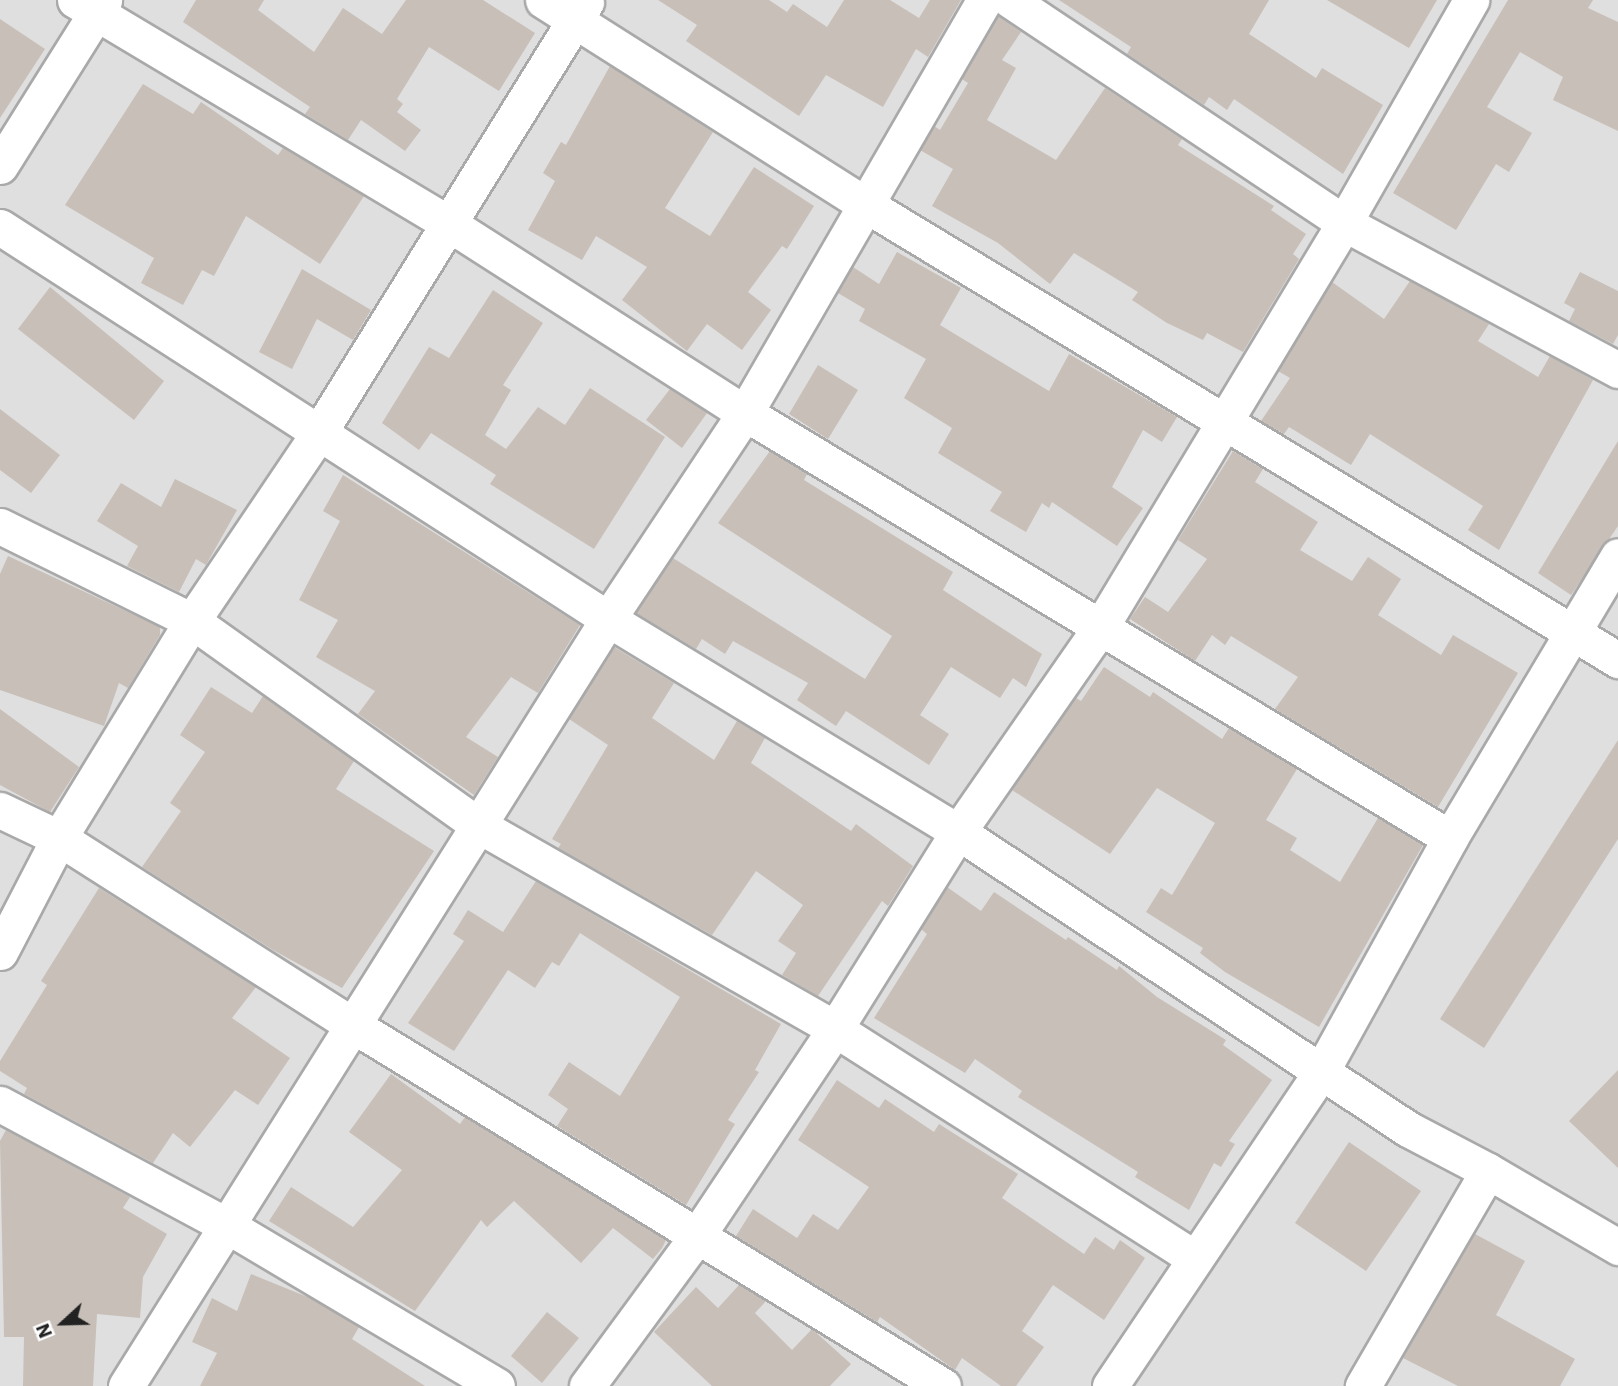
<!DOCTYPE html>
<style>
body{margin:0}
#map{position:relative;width:1618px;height:1386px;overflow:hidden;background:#f2efe9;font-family:"IBM Plex Sans",sans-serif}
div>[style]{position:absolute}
.residential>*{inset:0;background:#e0dfdf}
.building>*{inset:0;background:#c7bfb8}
.roads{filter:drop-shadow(2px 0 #a9a9a9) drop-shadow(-2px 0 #a9a9a9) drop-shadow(0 2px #a9a9a9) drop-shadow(0 -2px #a9a9a9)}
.minor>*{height:35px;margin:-17.5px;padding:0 17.5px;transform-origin:17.5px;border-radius:17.5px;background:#fff}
span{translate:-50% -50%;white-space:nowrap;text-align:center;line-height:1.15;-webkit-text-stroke:7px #fff;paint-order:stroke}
.north{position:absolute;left:28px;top:1288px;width:70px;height:70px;-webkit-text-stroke:5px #fff;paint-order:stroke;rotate:248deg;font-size:19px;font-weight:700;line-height:28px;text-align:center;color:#222}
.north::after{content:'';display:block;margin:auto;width:24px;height:32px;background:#222;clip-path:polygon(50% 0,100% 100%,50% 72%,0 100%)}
</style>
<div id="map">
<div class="residential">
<div style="clip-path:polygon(0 0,1618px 0,1618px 1386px,0 1386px)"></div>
</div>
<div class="building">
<div style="clip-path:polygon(196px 0,264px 0,258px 10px,314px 52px,343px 8px,382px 34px,406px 0,483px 0,535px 33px,499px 91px,429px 47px,397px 99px,403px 104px,397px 112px,421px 130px,405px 151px,361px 120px,348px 140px,305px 114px,310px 107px,183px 22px)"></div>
<div style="clip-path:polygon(658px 0,769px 0,787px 12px,793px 4px,827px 27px,844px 0,890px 0,919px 18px,930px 0,961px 0,928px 57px,916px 49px,883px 107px,826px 75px,799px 116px,686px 41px,697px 25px)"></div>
<div style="clip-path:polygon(1059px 0,1269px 0,1249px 34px,1316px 78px,1322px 68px,1383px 105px,1343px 174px,1234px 99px,1227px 110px,1209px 97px,1204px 105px,1127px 54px,1131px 47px)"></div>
<div style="clip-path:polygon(1327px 0,1437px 0,1409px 48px)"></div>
<div style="clip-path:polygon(1508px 0,1593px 0,1588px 8px,1618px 22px,1618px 131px,1553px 100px,1563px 77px,1520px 52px,1487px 107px,1532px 133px,1509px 172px,1496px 164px,1456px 230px,1393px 193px)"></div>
<div style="clip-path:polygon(998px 16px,1021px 32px,1002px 60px,1016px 68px,987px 120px,1056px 160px,1105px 88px,1182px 139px,1178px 145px,1274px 206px,1271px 210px,1306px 234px,1293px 254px,1299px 259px,1243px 352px,1207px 333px,1203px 340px,1167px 323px,1132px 300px,1138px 292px,1074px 253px,1050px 284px,998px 243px,932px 206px,953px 169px,920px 150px,934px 126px,940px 130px,968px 83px,962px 79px)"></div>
<div style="clip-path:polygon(0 19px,45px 49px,0 118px)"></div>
<div style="clip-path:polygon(610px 66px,713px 132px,665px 208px,710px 236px,754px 167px,814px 206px,787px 249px,782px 246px,748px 292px,771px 310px,742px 350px,707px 324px,687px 351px,622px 300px,647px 267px,596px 236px,582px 260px,528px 230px,555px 181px,543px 173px,561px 142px,566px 145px)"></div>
<div style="clip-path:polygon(143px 84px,193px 114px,201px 102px,278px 155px,283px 148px,364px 196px,320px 264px,246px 216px,214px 276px,202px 270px,183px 305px,141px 283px,154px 258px,65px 205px)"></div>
<div style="clip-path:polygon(897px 252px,961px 288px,940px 325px,1049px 391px,1069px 354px,1177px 417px,1162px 442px,1143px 430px,1112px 487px,1143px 508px,1117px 546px,1052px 502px,1049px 508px,1042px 503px,1026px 532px,990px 511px,1002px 492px,938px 453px,952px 428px,904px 398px,926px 359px,859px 321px,865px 309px,838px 293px,853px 267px,879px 284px)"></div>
<div style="clip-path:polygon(302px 269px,371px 310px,353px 340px,317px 319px,292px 369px,259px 352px)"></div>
<div style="clip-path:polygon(1580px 272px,1618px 291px,1618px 335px,1613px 344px,1569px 321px,1575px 309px,1564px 303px)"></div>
<div style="clip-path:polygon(1410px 281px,1489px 324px,1478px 341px,1538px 377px,1550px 356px,1593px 380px,1499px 550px,1468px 530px,1483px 506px,1370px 434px,1351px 465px,1289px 427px,1284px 434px,1261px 421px,1290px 378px,1278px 371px,1332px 282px,1384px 319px)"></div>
<div style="clip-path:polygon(50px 287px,164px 381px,134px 420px,18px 329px)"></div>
<div style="clip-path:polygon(493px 290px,543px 323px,503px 385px,511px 390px,485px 435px,506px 449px,538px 407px,565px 425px,590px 388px,665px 437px,594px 549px,490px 484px,496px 475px,431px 433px,419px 450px,382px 423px,429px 347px,449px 358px)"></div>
<div style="clip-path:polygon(818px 365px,858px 390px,828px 439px,789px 414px)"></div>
<div style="clip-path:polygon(670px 389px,707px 413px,682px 448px,646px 420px)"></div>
<div style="clip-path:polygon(0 409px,60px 455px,31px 493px,0 470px)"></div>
<div style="clip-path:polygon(1618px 441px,1618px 526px,1571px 595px,1538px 573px)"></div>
<div style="clip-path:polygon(770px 451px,807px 474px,804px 480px,953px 572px,943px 590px,1042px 654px,1026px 687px,1013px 678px,1000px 698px,951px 667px,920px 715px,949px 734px,929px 765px,846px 711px,836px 726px,797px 700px,808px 683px,733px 641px,725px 654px,702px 639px,696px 649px,636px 613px,673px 558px,865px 679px,892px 636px,718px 523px)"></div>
<div style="clip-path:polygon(1233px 451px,1263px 469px,1255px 482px,1318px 522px,1300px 550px,1352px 581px,1368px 557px,1401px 579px,1378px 615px,1441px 655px,1453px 635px,1518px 673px,1438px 807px,1275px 709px,1298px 677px,1231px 636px,1225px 645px,1212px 635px,1195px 661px,1130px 619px,1145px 597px,1168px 612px,1207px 559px,1178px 540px)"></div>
<div style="clip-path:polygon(343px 475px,580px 625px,538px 693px,511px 677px,466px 737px,498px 757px,474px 795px,358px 714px,375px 691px,316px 657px,338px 620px,299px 600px,340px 521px,323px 511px)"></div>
<div style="clip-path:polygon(175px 479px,237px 510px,206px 565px,196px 559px,179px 592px,127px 566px,138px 546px,97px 521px,121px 483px,161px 507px)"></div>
<div style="clip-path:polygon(8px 556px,160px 627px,160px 635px,128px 688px,119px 683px,104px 726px,0 690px,0 574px)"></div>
<div style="clip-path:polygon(614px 647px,674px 683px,652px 718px,714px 760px,737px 721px,765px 738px,751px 763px,851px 831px,856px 824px,913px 866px,888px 906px,882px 901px,818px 996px,782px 975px,796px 953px,778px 941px,803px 905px,756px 871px,712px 935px,558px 848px,561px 844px,552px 839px,608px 745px,569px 719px)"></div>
<div style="clip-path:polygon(1104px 667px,1150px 697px,1153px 692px,1222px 739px,1229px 728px,1297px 769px,1266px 820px,1297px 838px,1290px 850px,1340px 882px,1378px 818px,1423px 845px,1319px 1027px,1225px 972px,1200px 953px,1203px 948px,1146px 912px,1161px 888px,1172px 895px,1215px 823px,1157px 788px,1110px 854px,1012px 790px,1076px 698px,1081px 701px)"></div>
<div style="clip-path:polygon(211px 687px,252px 713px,263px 696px,354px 761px,336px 789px,434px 851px,342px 988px,273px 950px,142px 867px,181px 811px,170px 803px,205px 752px,180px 735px)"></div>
<div style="clip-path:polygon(0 709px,79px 767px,50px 812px,0 785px)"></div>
<div style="clip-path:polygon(1618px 740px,1618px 839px,1484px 1048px,1440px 1019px)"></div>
<div style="clip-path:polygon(536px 881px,781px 1024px,755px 1070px,759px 1072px,728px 1120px,735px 1124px,686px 1205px,557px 1126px,568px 1109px,548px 1095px,569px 1062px,620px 1096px,680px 997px,580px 933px,559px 966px,552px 962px,535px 988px,508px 970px,454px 1051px,408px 1023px,464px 941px,453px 934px,468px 910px,503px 932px)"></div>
<div style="clip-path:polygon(947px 887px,981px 911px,994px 892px,1066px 940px,1068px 937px,1117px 970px,1119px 966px,1157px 997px,1226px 1040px,1223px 1045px,1272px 1080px,1229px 1141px,1235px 1144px,1221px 1167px,1214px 1163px,1189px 1210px,1135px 1177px,1138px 1172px,1018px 1097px,1022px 1091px,975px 1059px,965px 1073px,874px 1018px,927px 934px,921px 929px)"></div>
<div style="clip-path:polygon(99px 888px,256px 987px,232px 1018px,290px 1058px,258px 1105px,235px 1090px,190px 1147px,173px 1133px,153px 1163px,24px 1094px,27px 1088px,0 1071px,0 1061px,47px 985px,41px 981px)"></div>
<div style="clip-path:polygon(1618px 1070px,1618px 1168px,1569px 1121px)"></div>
<div style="clip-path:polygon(391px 1074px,460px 1124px,465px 1117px,666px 1240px,662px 1248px,653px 1259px,613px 1228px,581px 1263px,514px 1201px,487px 1227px,481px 1220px,415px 1311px,269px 1221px,291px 1187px,353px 1227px,402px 1170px,349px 1132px)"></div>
<div style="clip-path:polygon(837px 1080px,879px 1108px,885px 1099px,934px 1132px,939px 1124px,1018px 1174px,1002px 1198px,1084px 1254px,1095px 1237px,1114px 1250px,1120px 1240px,1145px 1258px,1104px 1320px,1053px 1285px,1022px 1331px,1044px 1347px,1016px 1386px,1001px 1386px,962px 1358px,955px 1370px,880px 1317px,877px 1322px,736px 1236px,753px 1209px,797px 1238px,813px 1214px,838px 1230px,869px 1187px,798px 1140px)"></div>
<div style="clip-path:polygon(6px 1130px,130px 1197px,123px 1208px,167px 1234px,143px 1277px,140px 1318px,97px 1314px,93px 1386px,23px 1386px,24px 1337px,4px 1337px,0 1141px)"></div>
<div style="clip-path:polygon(1349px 1142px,1421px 1191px,1366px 1271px,1295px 1223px)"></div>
<div style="clip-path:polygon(1475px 1234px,1525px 1261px,1496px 1315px,1575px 1359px,1560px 1386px,1458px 1386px,1403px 1358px)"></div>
<div style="clip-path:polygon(251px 1274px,310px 1298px,359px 1327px,352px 1339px,425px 1386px,200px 1386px,217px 1353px,192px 1342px,212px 1298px,237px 1311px)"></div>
<div style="clip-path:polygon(739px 1285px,766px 1301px,755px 1313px,792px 1350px,812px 1329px,851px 1364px,830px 1386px,712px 1386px,654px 1332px,696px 1287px,718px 1308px)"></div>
<div style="clip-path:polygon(547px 1312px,579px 1338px,542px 1383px,511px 1356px)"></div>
</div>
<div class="roads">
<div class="minor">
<div style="left:75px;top:0;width:432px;rotate:30.9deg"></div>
<div style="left:446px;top:222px;width:355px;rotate:32.6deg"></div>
<div style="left:745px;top:413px;width:823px;rotate:31.08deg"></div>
<div style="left:543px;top:0;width:379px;rotate:32.4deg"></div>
<div style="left:863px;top:203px;width:883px;rotate:31.19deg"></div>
<div style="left:1010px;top:0;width:402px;rotate:33.7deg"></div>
<div style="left:1344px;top:223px;width:311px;rotate:28.2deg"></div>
<div style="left:0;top:166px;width:196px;rotate:-57.9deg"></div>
<div style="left:0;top:227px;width:723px;rotate:32.81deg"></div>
<div style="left:608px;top:619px;width:410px;rotate:31.3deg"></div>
<div style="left:958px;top:832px;width:539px;rotate:33.42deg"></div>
<div style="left:1408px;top:1129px;width:90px;rotate:27.7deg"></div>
<div style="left:1488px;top:1171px;width:249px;rotate:120.2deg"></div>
<div style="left:0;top:526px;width:214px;rotate:26.3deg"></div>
<div style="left:192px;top:621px;width:351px;rotate:35.5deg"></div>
<div style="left:478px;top:825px;width:411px;rotate:29.7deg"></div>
<div style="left:835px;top:1029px;width:426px;rotate:32.5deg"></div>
<div style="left:0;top:810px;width:65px;rotate:25.4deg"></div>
<div style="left:59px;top:838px;width:346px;rotate:32.5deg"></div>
<div style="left:351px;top:1024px;width:694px;rotate:31.45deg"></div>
<div style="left:0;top:952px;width:128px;rotate:-62.6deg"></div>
<div style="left:59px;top:838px;width:255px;rotate:-58.5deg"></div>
<div style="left:192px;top:621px;width:229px;rotate:-56deg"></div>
<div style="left:320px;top:431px;width:505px;rotate:-58.2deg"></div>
<div style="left:0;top:1104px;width:256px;rotate:28.2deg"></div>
<div style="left:226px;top:1225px;width:315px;rotate:30.7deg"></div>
<div style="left:1488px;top:1171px;width:151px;rotate:30.3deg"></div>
<div style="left:126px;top:1386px;width:906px;rotate:-57.85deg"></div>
<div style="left:608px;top:619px;width:247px;rotate:-56.4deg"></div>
<div style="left:745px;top:413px;width:477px;rotate:-59.9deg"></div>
<div style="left:587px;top:1386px;width:186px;rotate:-53.7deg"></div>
<div style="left:697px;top:1236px;width:249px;rotate:-56.3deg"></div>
<div style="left:835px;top:1029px;width:232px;rotate:-58deg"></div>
<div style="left:958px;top:832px;width:249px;rotate:-55.2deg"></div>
<div style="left:1100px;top:628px;width:473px;rotate:-58.9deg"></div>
<div style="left:1344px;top:223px;width:257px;rotate:-60.3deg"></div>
<div style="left:1110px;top:1386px;width:378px;rotate:-56.1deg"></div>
<div style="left:1321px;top:1072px;width:267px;rotate:-61.1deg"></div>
<div style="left:1450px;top:838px;width:328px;rotate:-59.2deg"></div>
</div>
</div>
<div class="north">N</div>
</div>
